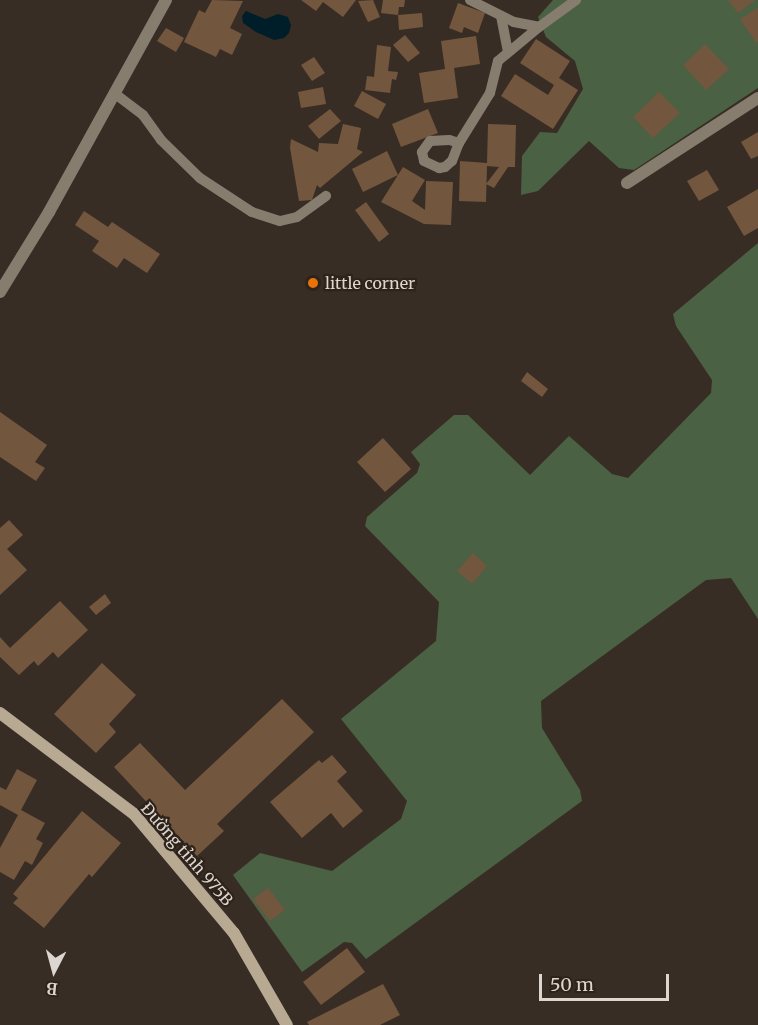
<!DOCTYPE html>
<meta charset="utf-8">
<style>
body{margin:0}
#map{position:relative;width:758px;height:1025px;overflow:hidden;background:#382d24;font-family:Merriweather,serif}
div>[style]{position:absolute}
.forest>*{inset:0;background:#4a6144}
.water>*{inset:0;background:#001e29}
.building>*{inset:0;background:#73563e}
.lane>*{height:10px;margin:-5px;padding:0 5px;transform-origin:5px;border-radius:5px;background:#877d6f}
.street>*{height:12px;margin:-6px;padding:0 6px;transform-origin:6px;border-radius:6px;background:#877d6f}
.secondary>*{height:12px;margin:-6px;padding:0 6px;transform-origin:6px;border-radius:6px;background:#b8a993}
.dots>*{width:16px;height:16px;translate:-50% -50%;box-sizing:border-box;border:3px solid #2e231b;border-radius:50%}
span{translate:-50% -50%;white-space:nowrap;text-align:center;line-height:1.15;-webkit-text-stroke:4.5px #2e231b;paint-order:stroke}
.poi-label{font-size:16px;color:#ddd6d0}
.left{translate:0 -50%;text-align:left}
.street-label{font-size:16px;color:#ddd6d0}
.north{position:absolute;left:24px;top:941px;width:60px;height:60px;-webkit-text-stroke:4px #2e231b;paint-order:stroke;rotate:186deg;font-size:16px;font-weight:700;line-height:24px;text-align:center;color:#ddd6d0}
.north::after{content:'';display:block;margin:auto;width:21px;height:27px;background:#ddd6d0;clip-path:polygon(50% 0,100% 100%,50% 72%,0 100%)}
.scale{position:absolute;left:539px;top:974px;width:130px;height:27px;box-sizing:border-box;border:3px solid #ddd6d0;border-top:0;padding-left:8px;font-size:18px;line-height:21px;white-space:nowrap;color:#ddd6d0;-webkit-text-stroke:4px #2e231b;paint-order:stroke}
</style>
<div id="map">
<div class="forest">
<div style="clip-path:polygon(553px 0,758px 0,758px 88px,634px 170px,619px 168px,589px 141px,538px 191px,521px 195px,522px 156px,540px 132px,557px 133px,583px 89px,575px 61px,546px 37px,538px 17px)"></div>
<div style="clip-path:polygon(758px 243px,758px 619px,731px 578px,706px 580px,541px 701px,542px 728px,580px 790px,582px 801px,366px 959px,352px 943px,344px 942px,302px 972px,233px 875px,260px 853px,332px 871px,401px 819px,407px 801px,341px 719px,436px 641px,439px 602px,365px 526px,367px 517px,417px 473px,420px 464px,411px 452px,454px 415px,468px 415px,530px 475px,569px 436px,612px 474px,628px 478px,711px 393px,712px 380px,676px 326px,673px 314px)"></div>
</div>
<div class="water">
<div style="clip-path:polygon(246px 11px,265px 19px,278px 14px,288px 17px,291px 25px,289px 33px,284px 38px,274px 40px,256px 32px,243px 23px,242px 16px)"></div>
</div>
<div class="building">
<div style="clip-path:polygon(212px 0,243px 1px,230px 28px,242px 34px,232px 55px,220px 49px,216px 57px,184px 42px,199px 10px,205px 13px)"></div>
<div style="clip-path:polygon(301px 0,356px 0,343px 17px,323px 2px,316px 11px)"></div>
<div style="clip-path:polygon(373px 0,380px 17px,368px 22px,358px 1px)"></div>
<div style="clip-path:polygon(383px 0,405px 0,404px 7px,399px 7px,398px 15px,422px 13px,423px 27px,399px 30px,398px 15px,381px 13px)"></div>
<div style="clip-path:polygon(728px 0,755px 0,738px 13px)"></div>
<div style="clip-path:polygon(458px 3px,485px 13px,478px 33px,464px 27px,462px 33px,449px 28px)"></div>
<div style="clip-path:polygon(758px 8px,758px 42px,756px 43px,740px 19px)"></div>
<div style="clip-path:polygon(166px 28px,184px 38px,176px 52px,157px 41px)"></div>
<div style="clip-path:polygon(405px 35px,420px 53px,408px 62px,393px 45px)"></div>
<div style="clip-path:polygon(476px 36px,480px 64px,454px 68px,458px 98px,424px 103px,419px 73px,445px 69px,441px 41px)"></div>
<div style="clip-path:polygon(536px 39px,570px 61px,559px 78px,578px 90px,553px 129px,501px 96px,515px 74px,548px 95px,554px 85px,520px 63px)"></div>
<div style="clip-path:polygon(705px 44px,729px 69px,706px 90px,683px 65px)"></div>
<div style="clip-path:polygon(377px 45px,391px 47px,388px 71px,398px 72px,396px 80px,392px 79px,390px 93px,365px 90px,367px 76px,374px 77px)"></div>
<div style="clip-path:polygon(314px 57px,325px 73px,312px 81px,301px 65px)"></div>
<div style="clip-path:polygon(323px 87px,326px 104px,301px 108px,298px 92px)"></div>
<div style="clip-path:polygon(362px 91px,386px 104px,378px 119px,354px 106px)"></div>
<div style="clip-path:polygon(659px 92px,680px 113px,653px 138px,633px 117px)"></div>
<div style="clip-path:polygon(330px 109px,341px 121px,319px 139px,308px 126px)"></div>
<div style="clip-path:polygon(428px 109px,438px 133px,401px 147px,392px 124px)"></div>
<div style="clip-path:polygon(343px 124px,361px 128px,357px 149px,363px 152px,320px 188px,317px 185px,312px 200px,299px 201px,290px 148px,291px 139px,318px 152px,319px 143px,338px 144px)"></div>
<div style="clip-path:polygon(488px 124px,516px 125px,515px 167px,508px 167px,494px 188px,486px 184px,499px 167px,487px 166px,486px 202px,459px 201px,460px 161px,487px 163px)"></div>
<div style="clip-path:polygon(758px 132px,758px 156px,751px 159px,741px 142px)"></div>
<div style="clip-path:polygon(387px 151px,398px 175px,363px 192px,352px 169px)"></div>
<div style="clip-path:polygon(403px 167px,425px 180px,412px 201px,425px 210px,426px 181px,453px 182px,451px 225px,424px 224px,381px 202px)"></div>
<div style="clip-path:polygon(707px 170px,719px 190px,699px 201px,687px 181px)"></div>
<div style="clip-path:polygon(758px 189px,758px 228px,744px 236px,727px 207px)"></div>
<div style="clip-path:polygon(366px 202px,389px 234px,379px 242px,355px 210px)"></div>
<div style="clip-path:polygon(84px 211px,108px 227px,112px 222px,160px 254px,147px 273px,124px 258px,117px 268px,92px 251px,99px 241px,75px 225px)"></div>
<div style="clip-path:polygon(527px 372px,548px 389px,542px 397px,521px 381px)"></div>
<div style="clip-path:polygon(0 412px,47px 445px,35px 462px,45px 468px,36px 481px,0 457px)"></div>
<div style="clip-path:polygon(383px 438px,411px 469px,385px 492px,357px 462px)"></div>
<div style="clip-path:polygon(9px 520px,23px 535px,7px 549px,27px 570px,0 595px,0 528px)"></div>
<div style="clip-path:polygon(473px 553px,487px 566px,472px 584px,457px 571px)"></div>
<div style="clip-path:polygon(105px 594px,111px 603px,96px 615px,89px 607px)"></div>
<div style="clip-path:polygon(60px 601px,88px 630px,58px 658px,53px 652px,38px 666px,34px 661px,19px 675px,0 657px,0 637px,10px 648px)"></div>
<div style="clip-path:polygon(102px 663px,136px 695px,109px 724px,116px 732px,96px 753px,54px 714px)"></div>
<div style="clip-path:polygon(282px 699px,314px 732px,217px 824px,224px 831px,197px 856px,114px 767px,140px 743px,185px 790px)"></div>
<div style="clip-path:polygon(332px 755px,347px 772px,337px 781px,363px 811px,343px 828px,331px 813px,302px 838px,270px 802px,319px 760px,322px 763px)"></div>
<div style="clip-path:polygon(17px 769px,37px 780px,21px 810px,45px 823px,36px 839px,43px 843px,32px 865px,25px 861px,14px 880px,0 872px,0 848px,18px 815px,0 805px,0 787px,6px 790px)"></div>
<div style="clip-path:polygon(82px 811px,121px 843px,92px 877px,89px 874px,44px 928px,13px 903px,18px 898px,13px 894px)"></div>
<div style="clip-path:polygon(268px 888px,285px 910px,270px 921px,253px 899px)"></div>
<div style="clip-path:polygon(347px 948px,365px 972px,321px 1005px,303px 982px)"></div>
<div style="clip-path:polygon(383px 984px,400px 1015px,380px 1025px,309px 1025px,307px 1022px)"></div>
</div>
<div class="lane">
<div style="left:470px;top:0;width:49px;rotate:26.6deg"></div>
<div style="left:514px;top:22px;width:25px;rotate:11deg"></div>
<div style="left:539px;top:27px;width:46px;rotate:-36.1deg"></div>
<div style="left:501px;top:16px;width:36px;rotate:79deg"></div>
<div style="left:114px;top:93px;width:36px;rotate:37deg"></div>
<div style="left:143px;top:115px;width:31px;rotate:54deg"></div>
<div style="left:161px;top:140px;width:54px;rotate:44.3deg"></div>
<div style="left:200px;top:178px;width:62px;rotate:33.2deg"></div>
<div style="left:252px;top:212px;width:29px;rotate:18deg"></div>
<div style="left:280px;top:221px;width:17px;rotate:-13deg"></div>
<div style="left:297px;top:217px;width:36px;rotate:-36deg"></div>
<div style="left:459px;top:143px;width:10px;rotate:-163deg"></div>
<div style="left:449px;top:140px;width:19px;rotate:177deg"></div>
<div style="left:430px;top:141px;width:14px;rotate:126deg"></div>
<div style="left:422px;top:152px;width:9px;rotate:77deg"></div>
<div style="left:424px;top:161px;width:17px;rotate:25deg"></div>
<div style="left:439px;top:168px;width:6px;rotate:-9deg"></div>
<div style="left:445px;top:167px;width:9px;rotate:-41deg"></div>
<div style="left:452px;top:161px;width:19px;rotate:-69deg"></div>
<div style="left:459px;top:143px;width:59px;rotate:-58.2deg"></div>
<div style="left:490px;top:93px;width:33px;rotate:-76deg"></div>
<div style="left:498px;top:61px;width:53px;rotate:-39.7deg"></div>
</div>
<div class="street">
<div style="left:627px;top:183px;width:156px;rotate:-33deg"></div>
<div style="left:0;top:292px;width:94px;rotate:-58.5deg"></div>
<div style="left:49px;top:212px;width:242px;rotate:-61.1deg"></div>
</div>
<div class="secondary">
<div style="left:0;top:713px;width:168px;rotate:37deg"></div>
<div style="left:134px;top:814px;width:155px;rotate:50deg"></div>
<div style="left:234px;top:933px;width:106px;rotate:60.1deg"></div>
</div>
<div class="dots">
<div style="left:313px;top:283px;background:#e8710a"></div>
</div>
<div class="poi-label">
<span class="left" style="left:325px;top:283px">little corner</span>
</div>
<div class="street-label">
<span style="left:187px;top:854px;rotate:49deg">Đường tỉnh 975B</span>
</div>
<div class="north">B</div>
<div class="scale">50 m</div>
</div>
